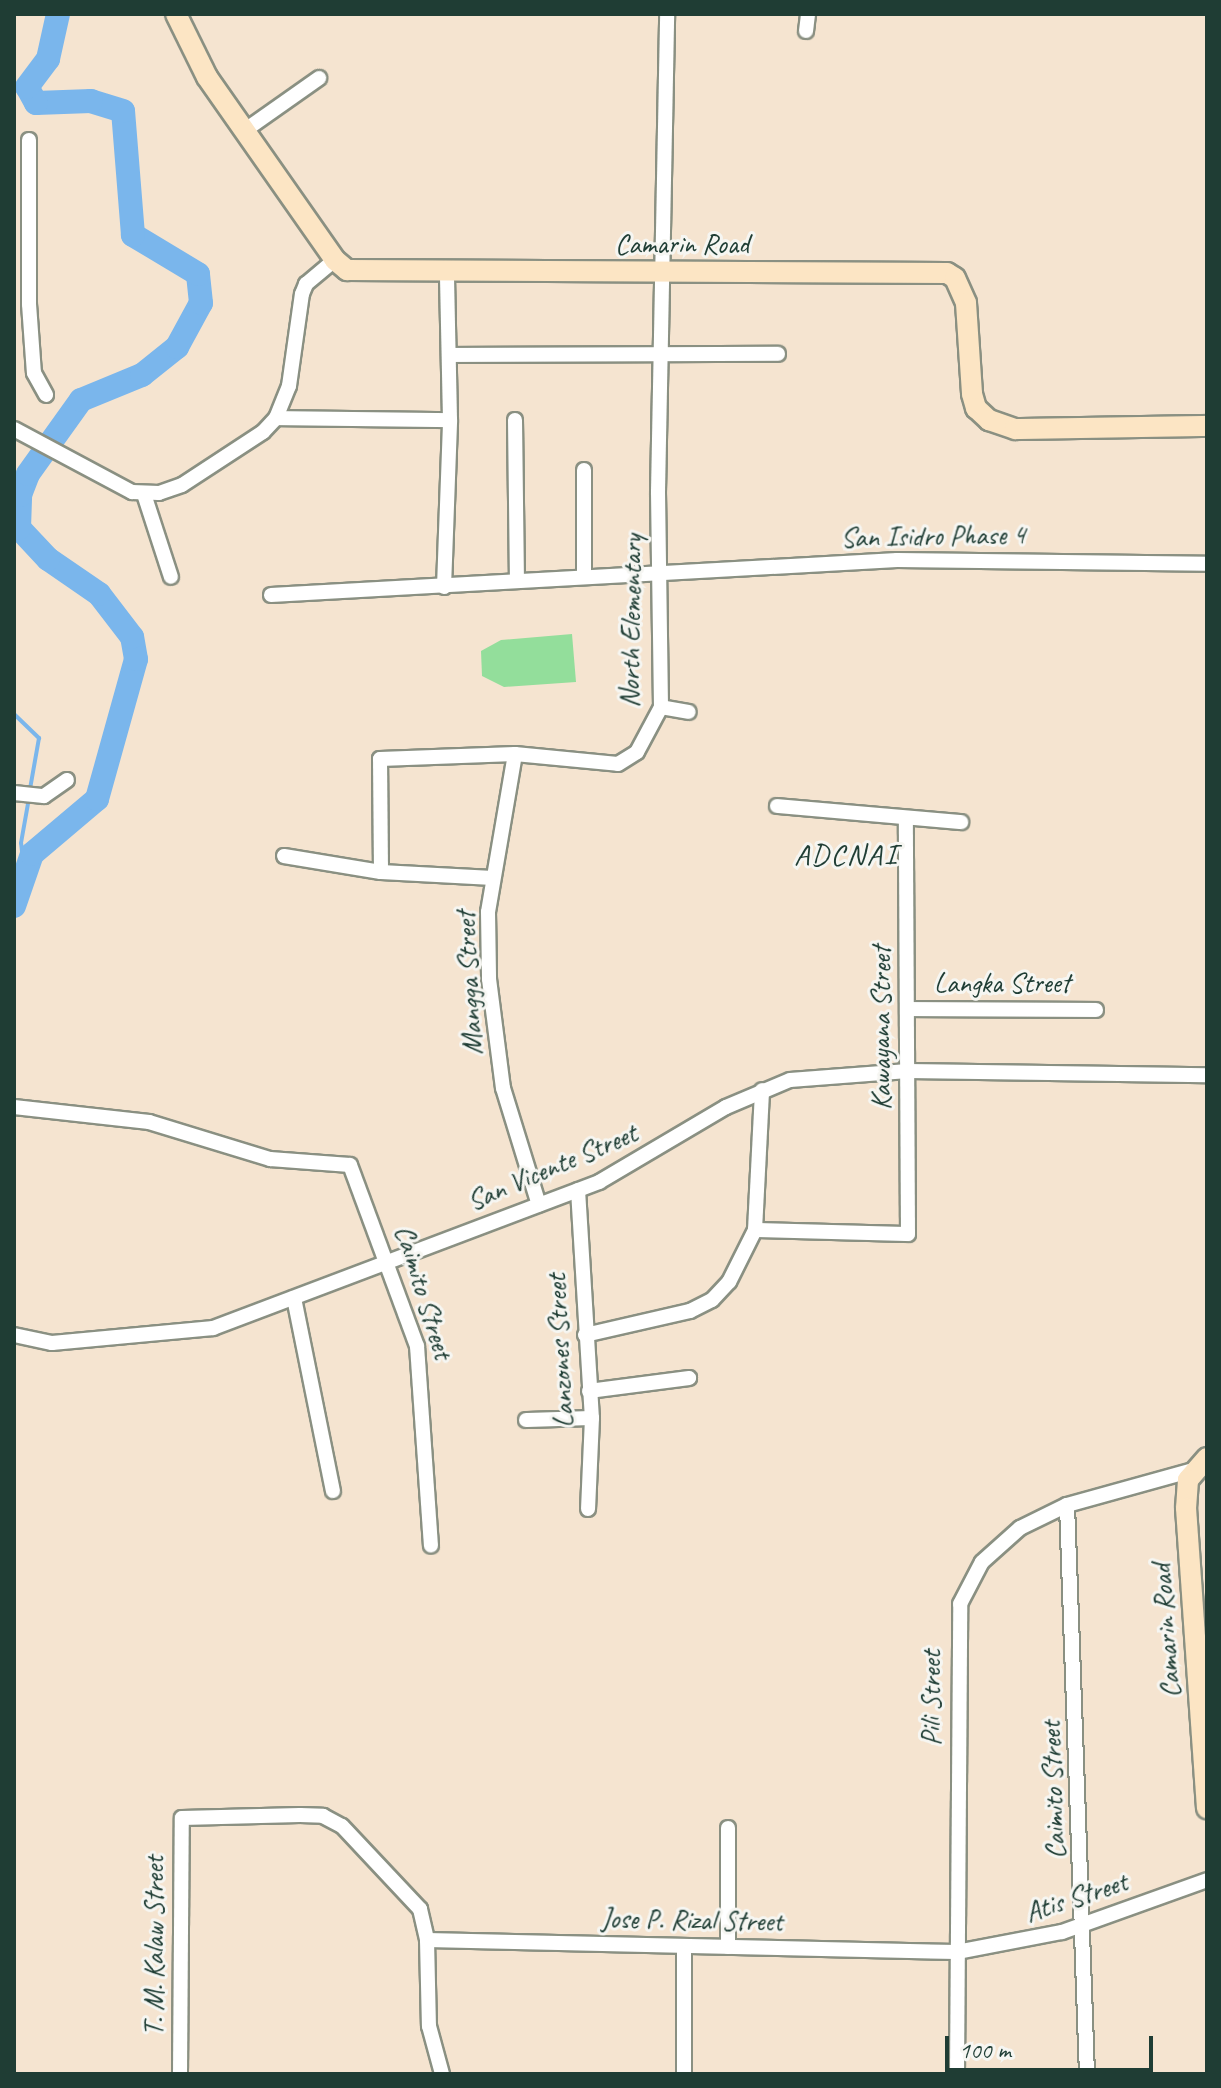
<!DOCTYPE html>
<style>
body{margin:0}
#map{position:relative;width:1221px;height:2088px;overflow:hidden;background:#f5e4d0;font-family:Caveat,sans-serif}
div>[style]{position:absolute}
.green>*{inset:0;background:#93de9b}
.stream>*{height:4px;margin:-2px;padding:0 2px;transform-origin:2px;border-radius:2px;background:#7ab6ec}
.river>*{height:24px;margin:-12px;padding:0 12px;transform-origin:12px;border-radius:12px;background:#7ab6ec}
.roads{filter:drop-shadow(2px 0 #8a9082) drop-shadow(-2px 0 #8a9082) drop-shadow(0 2px #8a9082) drop-shadow(0 -2px #8a9082)}
.minor>*{height:14px;margin:-7px;padding:0 7px;transform-origin:7px;border-radius:7px;background:#fff}
.secondary>*{height:20px;margin:-10px;padding:0 10px;transform-origin:10px;border-radius:10px;background:#fce5c4}
span{translate:-50% -50%;white-space:nowrap;text-align:center;line-height:1.15;-webkit-text-stroke:6px #f6f6f2;paint-order:stroke}
.street-label{font-size:28px;color:#1f3d34}
.neighbourhood-label{font-size:30px;color:#1f3d34;letter-spacing:2px}
.frame{position:absolute;inset:0;border:16px solid #1f3d34;pointer-events:none}
.scale{position:absolute;left:945px;top:2036px;width:208px;height:36px;box-sizing:border-box;border:4px solid #1f3d34;border-top:0;padding-left:10px;font-size:24px;line-height:28px;white-space:nowrap;color:#1f3d34;-webkit-text-stroke:6px #f6f6f2;paint-order:stroke}
</style>
<div id="map">
<div class="green">
<div style="clip-path:polygon(572px 634px,576px 682px,504px 687px,482px 676px,481px 651px,501px 640px)"></div>
</div>
<div class="stream">
<div style="left:14px;top:714px;width:35px;rotate:44deg"></div>
<div style="left:39px;top:738px;width:52px;rotate:100deg"></div>
<div style="left:25px;top:880px;width:37px;rotate:-96deg"></div>
<div style="left:21px;top:843px;width:46px;rotate:-79.9deg"></div>
</div>
<div class="river">
<div style="left:14px;top:906px;width:55px;rotate:-70.9deg"></div>
<div style="left:32px;top:854px;width:85px;rotate:-40.2deg"></div>
<div style="left:97px;top:799px;width:145px;rotate:-74.4deg"></div>
<div style="left:136px;top:659px;width:22px;rotate:-100deg"></div>
<div style="left:132px;top:637px;width:54px;rotate:-127.5deg"></div>
<div style="left:99px;top:594px;width:62px;rotate:-145.5deg"></div>
<div style="left:48px;top:559px;width:42px;rotate:-133.1deg"></div>
<div style="left:19px;top:528px;width:33px;rotate:-88deg"></div>
<div style="left:20px;top:495px;width:22px;rotate:-69deg"></div>
<div style="left:28px;top:474px;width:91px;rotate:-54.4deg"></div>
<div style="left:81px;top:400px;width:66px;rotate:-22.3deg"></div>
<div style="left:142px;top:375px;width:45px;rotate:-38.7deg"></div>
<div style="left:177px;top:347px;width:50px;rotate:-61.4deg"></div>
<div style="left:201px;top:303px;width:29px;rotate:-96deg"></div>
<div style="left:198px;top:274px;width:76px;rotate:-149deg"></div>
<div style="left:133px;top:235px;width:124px;rotate:-94.6deg"></div>
<div style="left:123px;top:111px;width:34px;rotate:-163deg"></div>
<div style="left:91px;top:101px;width:55px;rotate:177.9deg"></div>
<div style="left:36px;top:103px;width:18px;rotate:-119deg"></div>
<div style="left:27px;top:87px;width:35px;rotate:-53deg"></div>
<div style="left:48px;top:59px;width:46px;rotate:-77.5deg"></div>
</div>
<div class="roads">
<div class="minor">
<div style="left:806px;top:31px;width:17px;rotate:-83deg"></div>
<div style="left:244px;top:131px;width:92px;rotate:-35.2deg"></div>
<div style="left:29px;top:140px;width:164px;rotate:90deg"></div>
<div style="left:29px;top:304px;width:69px;rotate:85.9deg"></div>
<div style="left:34px;top:373px;width:25px;rotate:61deg"></div>
<div style="left:449px;top:355px;width:329px;rotate:-0.2deg"></div>
<div style="left:276px;top:418px;width:174px;rotate:0.7deg"></div>
<div style="left:515px;top:420px;width:160px;rotate:89.3deg"></div>
<div style="left:14px;top:429px;width:134px;rotate:28.1deg"></div>
<div style="left:132px;top:492px;width:27px;rotate:2deg"></div>
<div style="left:159px;top:493px;width:24px;rotate:-19deg"></div>
<div style="left:182px;top:485px;width:97px;rotate:-33.2deg"></div>
<div style="left:263px;top:432px;width:19px;rotate:-47deg"></div>
<div style="left:276px;top:418px;width:35px;rotate:-68deg"></div>
<div style="left:289px;top:386px;width:93px;rotate:-82deg"></div>
<div style="left:302px;top:294px;width:11px;rotate:-68deg"></div>
<div style="left:306px;top:284px;width:38px;rotate:-40deg"></div>
<div style="left:584px;top:470px;width:106px;rotate:90deg"></div>
<div style="left:144px;top:494px;width:87px;rotate:72deg"></div>
<div style="left:444px;top:587px;width:167px;rotate:-87.9deg"></div>
<div style="left:450px;top:420px;width:148px;rotate:-91.2deg"></div>
<div style="left:271px;top:595px;width:627px;rotate:-3.2deg"></div>
<div style="left:897px;top:560px;width:310px;rotate:0.7deg"></div>
<div style="left:661px;top:707px;width:28px;rotate:10deg"></div>
<div style="left:515px;top:754px;width:160px;rotate:99.7deg"></div>
<div style="left:488px;top:912px;width:67px;rotate:89.1deg"></div>
<div style="left:489px;top:979px;width:110px;rotate:82.7deg"></div>
<div style="left:503px;top:1088px;width:122px;rotate:72.9deg"></div>
<div style="left:14px;top:793px;width:30px;rotate:6deg"></div>
<div style="left:44px;top:796px;width:28px;rotate:-35deg"></div>
<div style="left:777px;top:806px;width:185px;rotate:5deg"></div>
<div style="left:284px;top:856px;width:98px;rotate:9.4deg"></div>
<div style="left:381px;top:872px;width:112px;rotate:3.1deg"></div>
<div style="left:381px;top:872px;width:113px;rotate:-90.5deg"></div>
<div style="left:380px;top:759px;width:135px;rotate:-2.1deg"></div>
<div style="left:515px;top:754px;width:103px;rotate:5.5deg"></div>
<div style="left:618px;top:764px;width:22px;rotate:-32deg"></div>
<div style="left:637px;top:752px;width:51px;rotate:-61.9deg"></div>
<div style="left:661px;top:707px;width:215px;rotate:-90.8deg"></div>
<div style="left:658px;top:492px;width:478px;rotate:-88.9deg"></div>
<div style="left:907px;top:1009px;width:189px;rotate:0.3deg"></div>
<div style="left:14px;top:1107px;width:136px;rotate:6.3deg"></div>
<div style="left:149px;top:1122px;width:127px;rotate:17deg"></div>
<div style="left:270px;top:1159px;width:80px;rotate:4.3deg"></div>
<div style="left:350px;top:1165px;width:193px;rotate:69.7deg"></div>
<div style="left:417px;top:1346px;width:200px;rotate:86deg"></div>
<div style="left:578px;top:1190px;width:228px;rotate:86.5deg"></div>
<div style="left:592px;top:1418px;width:91px;rotate:92.5deg"></div>
<div style="left:755px;top:1230px;width:153px;rotate:1.5deg"></div>
<div style="left:908px;top:1234px;width:414px;rotate:-90.3deg"></div>
<div style="left:294px;top:1298px;width:197px;rotate:78.6deg"></div>
<div style="left:14px;top:1335px;width:39px;rotate:12deg"></div>
<div style="left:52px;top:1343px;width:162px;rotate:-5.3deg"></div>
<div style="left:213px;top:1328px;width:413px;rotate:-20.7deg"></div>
<div style="left:599px;top:1182px;width:147px;rotate:-30.6deg"></div>
<div style="left:726px;top:1107px;width:69px;rotate:-22.9deg"></div>
<div style="left:790px;top:1080px;width:118px;rotate:-4.4deg"></div>
<div style="left:908px;top:1071px;width:299px;rotate:0.8deg"></div>
<div style="left:585px;top:1335px;width:108px;rotate:-12.9deg"></div>
<div style="left:690px;top:1311px;width:25px;rotate:-27deg"></div>
<div style="left:712px;top:1300px;width:25px;rotate:-47deg"></div>
<div style="left:729px;top:1282px;width:58px;rotate:-63.4deg"></div>
<div style="left:755px;top:1230px;width:140px;rotate:-87.1deg"></div>
<div style="left:589px;top:1391px;width:101px;rotate:-7.4deg"></div>
<div style="left:526px;top:1420px;width:66px;rotate:-1.7deg"></div>
<div style="left:1067px;top:1505px;width:569px;rotate:87.99deg"></div>
<div style="left:427px;top:1940px;width:530px;rotate:1.3deg"></div>
<div style="left:957px;top:1952px;width:107px;rotate:-10.8deg"></div>
<div style="left:1062px;top:1932px;width:154px;rotate:-19.7deg"></div>
<div style="left:684px;top:1946px;width:128px;rotate:90deg"></div>
<div style="left:728px;top:1947px;width:119px;rotate:-90deg"></div>
<div style="left:180px;top:2074px;width:256px;rotate:-89.6deg"></div>
<div style="left:182px;top:1818px;width:118px;rotate:-1.5deg"></div>
<div style="left:300px;top:1815px;width:23px;rotate:2deg"></div>
<div style="left:323px;top:1816px;width:21px;rotate:28deg"></div>
<div style="left:342px;top:1826px;width:114px;rotate:46.8deg"></div>
<div style="left:420px;top:1909px;width:32px;rotate:77deg"></div>
<div style="left:427px;top:1940px;width:86px;rotate:88.7deg"></div>
<div style="left:429px;top:2026px;width:50px;rotate:74.8deg"></div>
<div style="left:957px;top:2074px;width:470px;rotate:-89.6deg"></div>
<div style="left:960px;top:1604px;width:47px;rotate:-62.4deg"></div>
<div style="left:982px;top:1562px;width:51px;rotate:-41.8deg"></div>
<div style="left:1020px;top:1528px;width:52px;rotate:-26.1deg"></div>
<div style="left:1067px;top:1505px;width:131px;rotate:-15.5deg"></div>
</div>
<div class="secondary">
<div style="left:176px;top:14px;width:70px;rotate:63.8deg"></div>
<div style="left:207px;top:77px;width:223px;rotate:55deg"></div>
<div style="left:335px;top:260px;width:16px;rotate:40deg"></div>
<div style="left:347px;top:270px;width:600px;rotate:0.29deg"></div>
<div style="left:947px;top:273px;width:9px;rotate:32deg"></div>
<div style="left:955px;top:278px;width:27px;rotate:66deg"></div>
<div style="left:966px;top:303px;width:91px;rotate:86.2deg"></div>
<div style="left:972px;top:394px;width:15px;rotate:74deg"></div>
<div style="left:976px;top:408px;width:18px;rotate:43deg"></div>
<div style="left:989px;top:420px;width:28px;rotate:19deg"></div>
<div style="left:1015px;top:429px;width:192px;rotate:-0.9deg"></div>
<div style="left:1207px;top:1458px;width:29px;rotate:131deg"></div>
<div style="left:1188px;top:1480px;width:28px;rotate:94deg"></div>
<div style="left:1186px;top:1508px;width:301px;rotate:86deg"></div>
</div>
</div>
<div class="street-label">
<span style="left:682px;top:244px">Camarin Road</span>
<span style="left:933px;top:536px;rotate:-1deg">San Isidro Phase 4</span>
<span style="left:631px;top:621px;rotate:-89deg">North Elementary</span>
<span style="left:469px;top:983px;rotate:-93deg">Mangga Street</span>
<span style="left:1002px;top:983px">Langka Street</span>
<span style="left:881px;top:1028px;rotate:-90deg">Kawayana Street</span>
<span style="left:552px;top:1167px;rotate:-23deg">San Vicente Street</span>
<span style="left:424px;top:1292px;rotate:73deg">Caimito Street</span>
<span style="left:560px;top:1351px;rotate:-93deg">Lanzones Street</span>
<span style="left:1166px;top:1631px;rotate:-94deg">Camarin Road</span>
<span style="left:931px;top:1698px;rotate:-90deg">Pili Street</span>
<span style="left:1053px;top:1790px;rotate:-92deg">Caimito Street</span>
<span style="left:1076px;top:1897px;rotate:-18deg">Atis Street</span>
<span style="left:692px;top:1920px;rotate:1deg">Jose P. Rizal Street</span>
<span style="left:154px;top:1946px;rotate:-90deg">T. M. Kalaw Street</span>
</div>
<div class="neighbourhood-label">
<span style="left:846px;top:854px">ADCNAI</span>
</div>
<div class="frame"></div>
<div class="scale">100 m</div>
</div>
